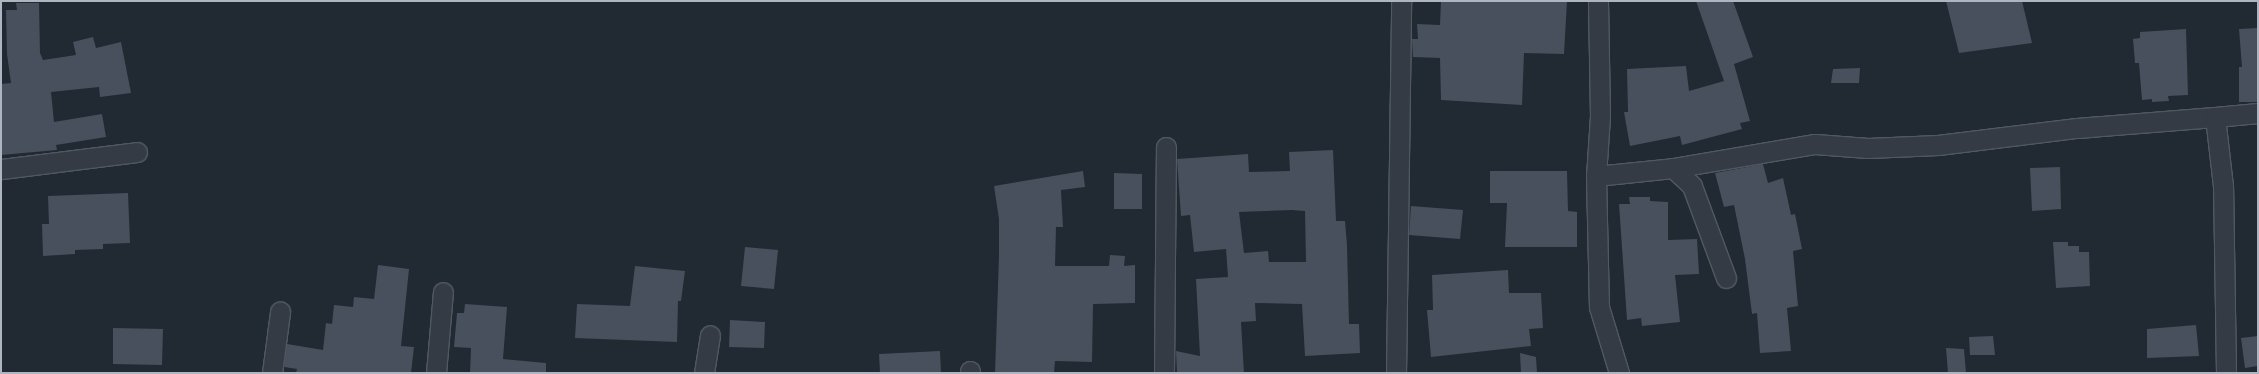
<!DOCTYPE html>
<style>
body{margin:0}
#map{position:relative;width:2259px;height:374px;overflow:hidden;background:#212933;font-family:"Work Sans",sans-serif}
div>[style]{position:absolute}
.building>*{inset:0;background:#47505c}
.roads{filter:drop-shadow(1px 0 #525862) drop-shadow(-1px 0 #525862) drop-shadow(0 1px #525862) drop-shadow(0 -1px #525862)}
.minor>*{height:19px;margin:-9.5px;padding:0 9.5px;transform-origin:9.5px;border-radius:9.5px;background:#343b44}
span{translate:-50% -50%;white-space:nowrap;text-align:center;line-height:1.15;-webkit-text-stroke:3px #1a2028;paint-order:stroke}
.frame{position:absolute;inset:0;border:2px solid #aeb5c1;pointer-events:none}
</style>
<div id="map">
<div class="building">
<div style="clip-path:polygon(1441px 1px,1567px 1px,1564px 54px,1524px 53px,1522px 105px,1441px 100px,1440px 58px,1413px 57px,1412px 39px,1418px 39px,1417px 24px,1440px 25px)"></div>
<div style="clip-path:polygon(1696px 1px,1733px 1px,1753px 57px,1734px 64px,1750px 121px,1740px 123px,1742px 129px,1682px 145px,1680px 136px,1630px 146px,1624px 112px,1628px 112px,1627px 69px,1686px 66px,1689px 91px,1724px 81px)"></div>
<div style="clip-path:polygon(1946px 1px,2022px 1px,2032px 43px,1959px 53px)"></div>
<div style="clip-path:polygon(16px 3px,39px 3px,40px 53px,43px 60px,76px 55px,73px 42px,93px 37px,96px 48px,121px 42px,131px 93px,100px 97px,99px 87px,51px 92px,54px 122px,102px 114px,106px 137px,56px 145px,57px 150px,1px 155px,1px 84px,11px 83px,7px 54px,6px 10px,17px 10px)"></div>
<div style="clip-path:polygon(2258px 28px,2258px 102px,2239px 102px,2239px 67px,2242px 67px,2239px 29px)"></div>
<div style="clip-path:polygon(2186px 29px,2188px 95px,2168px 96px,2169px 101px,2152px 102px,2152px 99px,2142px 100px,2139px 63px,2135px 63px,2133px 39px,2140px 38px,2140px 32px)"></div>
<div style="clip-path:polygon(1860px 68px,1859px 83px,1831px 83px,1833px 69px)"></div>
<div style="clip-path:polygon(evenodd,1333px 150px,1336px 221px,1345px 221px,1347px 245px,1349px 324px,1359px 324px,1360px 353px,1305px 356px,1302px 304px,1255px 303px,1256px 321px,1241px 322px,1244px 373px,1177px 373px,1176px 351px,1200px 356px,1196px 279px,1228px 277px,1226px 249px,1194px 252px,1190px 215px,1181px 216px,1177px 159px,1248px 154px,1249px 172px,1290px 171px,1289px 152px,1333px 150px,1292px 210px,1305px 211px,1306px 262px,1269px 262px,1268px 251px,1244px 253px,1239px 212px,1292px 210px)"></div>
<div style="clip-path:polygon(1763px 164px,1768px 183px,1783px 178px,1791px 215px,1795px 214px,1802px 249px,1793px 251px,1798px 306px,1787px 308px,1791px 351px,1760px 353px,1757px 313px,1752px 314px,1745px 259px,1734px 205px,1724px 207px,1715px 173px)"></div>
<div style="clip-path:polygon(2060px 167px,2061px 209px,2032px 211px,2030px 168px)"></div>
<div style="clip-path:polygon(1083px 171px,1085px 187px,1061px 190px,1063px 227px,1056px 227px,1055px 266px,1109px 266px,1110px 255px,1125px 256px,1124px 266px,1135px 265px,1135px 303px,1093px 304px,1092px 362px,1055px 361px,1054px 373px,995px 373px,999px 256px,999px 219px,994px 186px)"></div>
<div style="clip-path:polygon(1490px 171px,1567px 171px,1568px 211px,1577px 212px,1577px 247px,1505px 247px,1507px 203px,1490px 203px)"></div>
<div style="clip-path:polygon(1114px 173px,1142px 174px,1142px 209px,1114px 209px)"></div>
<div style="clip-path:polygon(128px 193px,130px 243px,103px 244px,103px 249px,75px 250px,75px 254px,43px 256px,42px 224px,49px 224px,48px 196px)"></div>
<div style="clip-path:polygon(1629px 197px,1650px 197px,1650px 201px,1668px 202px,1668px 240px,1697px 239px,1699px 274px,1675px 275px,1680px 322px,1642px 326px,1641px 318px,1627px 320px,1619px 204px,1630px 204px)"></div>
<div style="clip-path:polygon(1411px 206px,1463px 210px,1460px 239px,1409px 235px)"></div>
<div style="clip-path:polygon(2053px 242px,2068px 242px,2068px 246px,2079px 246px,2079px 252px,2089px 252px,2090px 286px,2056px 288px)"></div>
<div style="clip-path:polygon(745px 247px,778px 250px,774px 289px,741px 286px)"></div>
<div style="clip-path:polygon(378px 265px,409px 269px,401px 346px,414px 347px,411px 373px,296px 373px,297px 369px,284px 367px,287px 344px,323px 350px,326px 323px,332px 324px,334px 305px,353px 307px,354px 297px,374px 299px)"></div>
<div style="clip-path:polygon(635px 266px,685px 271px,681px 301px,678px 301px,677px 342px,575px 338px,577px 304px,630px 306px)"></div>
<div style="clip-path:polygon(1508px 270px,1509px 293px,1541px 293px,1543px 328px,1529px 329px,1531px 346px,1431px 357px,1427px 310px,1433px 310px,1432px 275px)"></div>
<div style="clip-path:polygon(465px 304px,507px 307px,503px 359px,546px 363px,546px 373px,470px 373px,471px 348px,454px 347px,457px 313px,464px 313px)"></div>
<div style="clip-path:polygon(730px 320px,765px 322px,764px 348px,729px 347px)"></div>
<div style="clip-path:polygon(2196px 325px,2199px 356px,2147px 358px,2147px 329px)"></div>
<div style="clip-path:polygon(113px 328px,163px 329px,162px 365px,113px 364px)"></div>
<div style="clip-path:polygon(1993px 336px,1995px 355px,1970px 355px,1969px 337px)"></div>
<div style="clip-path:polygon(2258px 336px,2258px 366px,2245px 368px,2241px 338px)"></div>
<div style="clip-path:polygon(1946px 348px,1964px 349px,1966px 373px,1948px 373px)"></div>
<div style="clip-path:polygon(940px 351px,941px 373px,880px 373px,879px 354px)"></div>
<div style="clip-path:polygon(1520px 353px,1536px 357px,1537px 373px,1521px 373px)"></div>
</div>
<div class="roads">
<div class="minor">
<div style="left:1598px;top:1px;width:115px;rotate:89deg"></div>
<div style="left:1600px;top:116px;width:60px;rotate:93.8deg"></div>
<div style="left:1596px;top:176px;width:131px;rotate:88.7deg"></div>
<div style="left:1599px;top:307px;width:69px;rotate:73.1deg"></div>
<div style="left:1673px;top:168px;width:144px;rotate:-9.6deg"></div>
<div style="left:1815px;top:144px;width:53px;rotate:4.3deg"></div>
<div style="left:1868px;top:148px;width:70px;rotate:-2.5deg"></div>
<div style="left:1938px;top:145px;width:140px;rotate:-7deg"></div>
<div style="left:2077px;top:128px;width:138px;rotate:-4.6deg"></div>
<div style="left:1px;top:169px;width:137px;rotate:-7.1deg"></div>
<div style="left:1596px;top:176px;width:77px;rotate:-5.9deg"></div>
<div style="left:1673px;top:168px;width:26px;rotate:43deg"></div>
<div style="left:1692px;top:186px;width:98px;rotate:69.7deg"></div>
<div style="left:272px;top:373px;width:62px;rotate:-82.5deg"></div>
<div style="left:436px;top:373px;width:81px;rotate:-85.1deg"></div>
<div style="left:704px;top:373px;width:38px;rotate:-81deg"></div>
<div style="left:970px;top:373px;width:2px;rotate:-90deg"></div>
<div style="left:1164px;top:373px;width:226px;rotate:-89.5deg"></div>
<div style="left:1396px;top:373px;width:372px;rotate:-89.2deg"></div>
<div style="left:2226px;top:373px;width:187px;rotate:-90.9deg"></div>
<div style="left:2223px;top:186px;width:69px;rotate:-96.6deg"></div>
<div style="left:2215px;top:117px;width:43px;rotate:-5.3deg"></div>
</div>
</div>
<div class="frame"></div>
</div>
